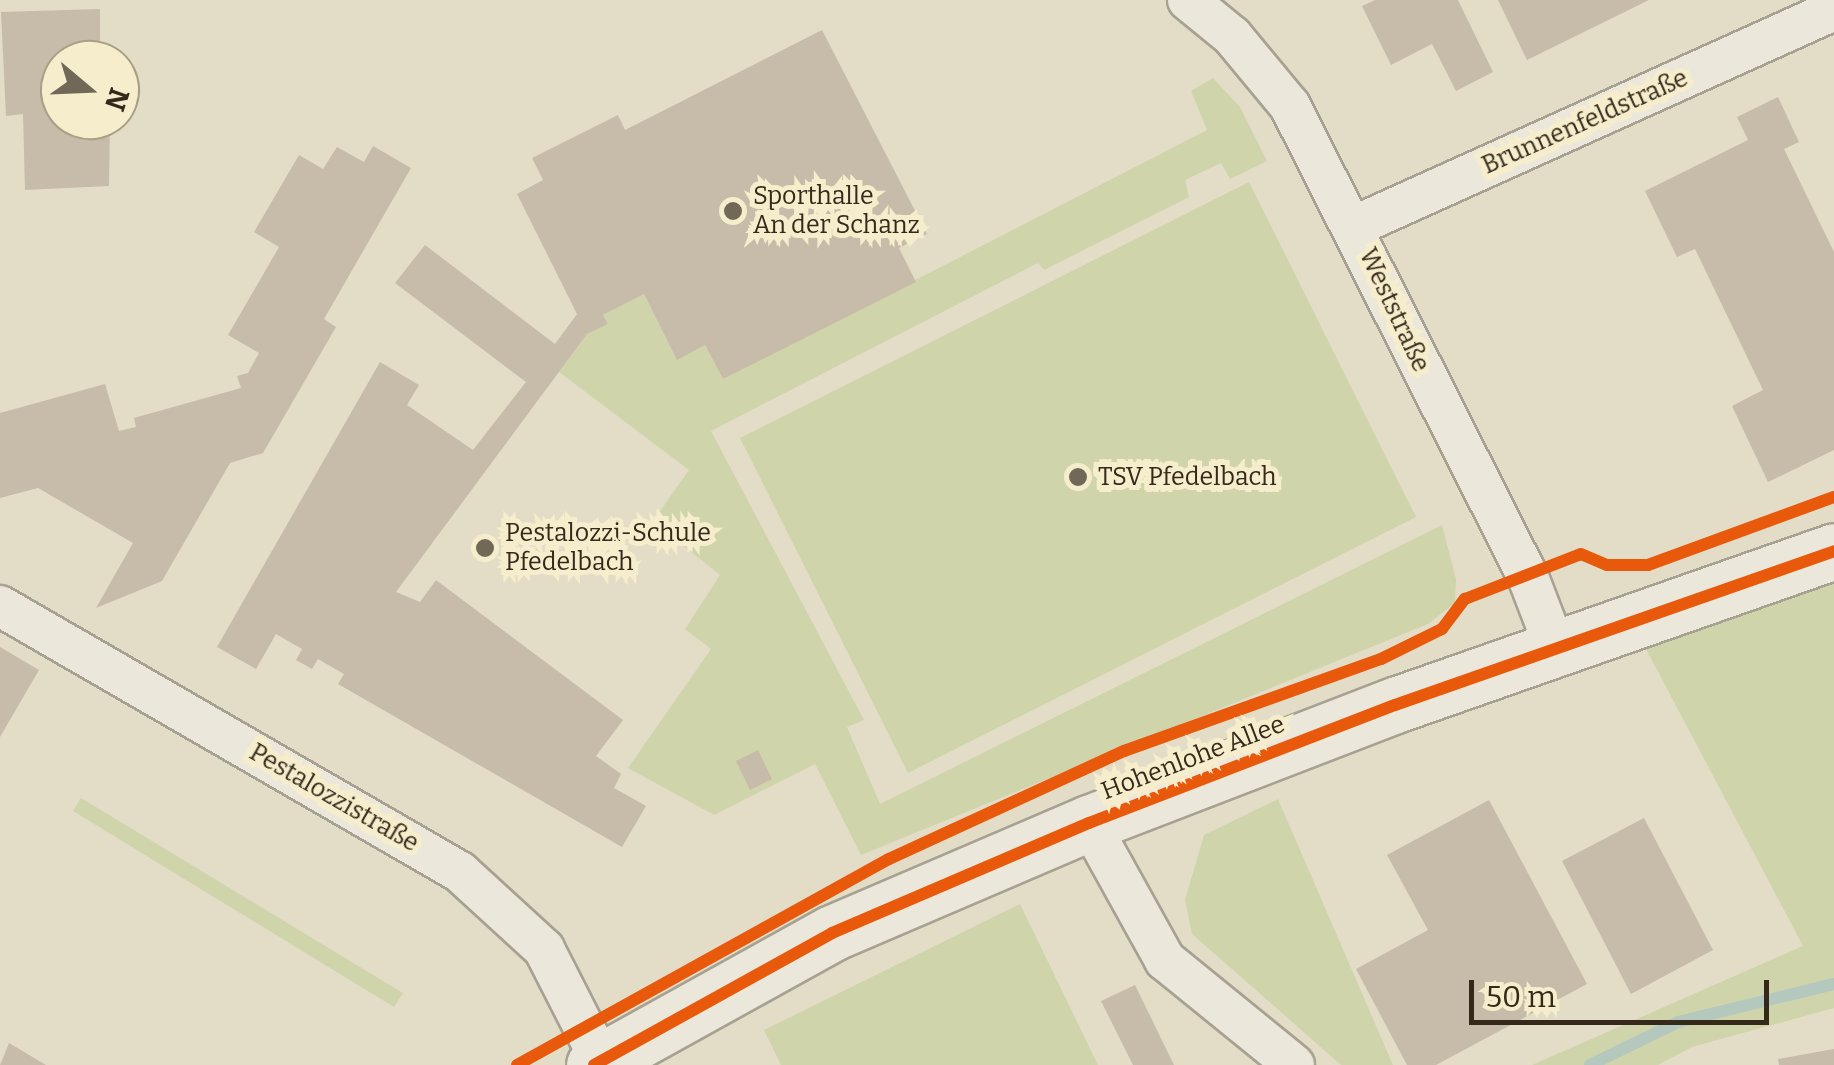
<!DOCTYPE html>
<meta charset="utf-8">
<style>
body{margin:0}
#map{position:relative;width:1834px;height:1065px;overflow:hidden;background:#e3ddc8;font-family:Bitter,serif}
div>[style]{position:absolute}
.green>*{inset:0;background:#d0d4aa}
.stream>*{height:12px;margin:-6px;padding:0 6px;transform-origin:6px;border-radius:6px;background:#b5c8bd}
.building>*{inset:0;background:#c7bba9}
.roads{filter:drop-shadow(2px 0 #a7a192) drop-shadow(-2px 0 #a7a192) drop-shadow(0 2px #a7a192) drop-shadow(0 -2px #a7a192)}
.street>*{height:40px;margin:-20px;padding:0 20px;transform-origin:20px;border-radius:20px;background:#ebe7da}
.secondary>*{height:55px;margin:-27.5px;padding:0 27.5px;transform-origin:27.5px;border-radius:27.5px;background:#ebe7da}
.cycleway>*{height:12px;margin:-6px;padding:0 6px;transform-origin:6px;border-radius:6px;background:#e8590c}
.dots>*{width:28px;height:28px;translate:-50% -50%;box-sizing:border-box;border:5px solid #f6edcc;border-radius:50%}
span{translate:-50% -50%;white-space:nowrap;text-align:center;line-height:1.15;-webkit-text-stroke:10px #f6edcc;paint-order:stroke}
.street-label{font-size:25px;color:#35291b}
.poi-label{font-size:25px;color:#35291b}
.left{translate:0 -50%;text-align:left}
.north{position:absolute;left:40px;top:40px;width:100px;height:100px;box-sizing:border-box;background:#f6edcc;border:2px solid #a99f85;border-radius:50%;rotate:109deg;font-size:28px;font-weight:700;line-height:40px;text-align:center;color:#35291b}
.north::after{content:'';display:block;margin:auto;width:35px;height:45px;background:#726858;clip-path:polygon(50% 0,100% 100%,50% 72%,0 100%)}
.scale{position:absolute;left:1469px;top:980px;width:300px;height:45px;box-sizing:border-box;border:5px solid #35291b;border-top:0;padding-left:12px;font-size:30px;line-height:35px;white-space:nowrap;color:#35291b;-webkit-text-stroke:8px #f6edcc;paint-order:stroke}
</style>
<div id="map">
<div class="green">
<div style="clip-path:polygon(1213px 78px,1240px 107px,1267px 161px,1230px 179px,1221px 163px,1185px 180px,1189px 197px,1044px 270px,1038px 263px,711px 431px,864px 720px,847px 727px,880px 804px,1442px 525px,1456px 579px,1455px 603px,1428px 624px,861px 855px,815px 764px,714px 815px,628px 768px,711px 649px,685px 629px,720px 575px,653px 521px,689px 470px,559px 372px,587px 334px,608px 324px,603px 315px,644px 294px,677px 359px,705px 345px,723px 379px,1207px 130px,1191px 91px)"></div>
<div style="clip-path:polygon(1249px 182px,1416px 517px,908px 773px,740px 438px)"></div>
<div style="clip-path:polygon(1834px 573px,1834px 1008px,1692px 1047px,1658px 1065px,1532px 1065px,1803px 946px,1646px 649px)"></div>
<div style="clip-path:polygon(81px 798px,403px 993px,394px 1007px,73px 811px)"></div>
<div style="clip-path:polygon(1278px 799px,1393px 1065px,1341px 1065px,1192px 934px,1185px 900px,1204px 835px)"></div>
<div style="clip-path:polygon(1020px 904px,1098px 1065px,781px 1065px,764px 1030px)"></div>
</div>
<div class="stream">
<div style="left:1590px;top:1065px;width:98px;rotate:-26deg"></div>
<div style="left:1678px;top:1022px;width:161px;rotate:-13.7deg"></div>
</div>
<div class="building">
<div style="clip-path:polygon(1375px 0,1458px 0,1493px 72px,1456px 91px,1432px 44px,1391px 65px,1362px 6px)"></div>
<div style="clip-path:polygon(1498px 0,1649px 0,1527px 60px)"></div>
<div style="clip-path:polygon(100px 9px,100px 60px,60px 60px,60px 120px,110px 120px,109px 186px,25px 190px,23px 114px,6px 116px,1px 12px)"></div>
<div style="clip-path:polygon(822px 30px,927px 234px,899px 248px,916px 282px,723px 379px,705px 345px,677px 360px,644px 294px,603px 315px,608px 324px,587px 334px,396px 592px,420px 602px,436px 580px,623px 720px,596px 756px,621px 774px,614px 788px,646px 806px,622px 847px,338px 684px,344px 674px,318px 659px,312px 669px,296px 660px,302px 649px,276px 634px,256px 669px,217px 647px,380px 362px,419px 385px,407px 405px,473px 450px,526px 382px,395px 283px,425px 245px,555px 344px,577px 314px,517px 194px,543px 180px,532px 158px,618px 115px,625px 130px)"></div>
<div style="clip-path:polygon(1778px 97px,1799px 142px,1784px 149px,1834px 252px,1834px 450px,1768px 482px,1732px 406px,1763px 390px,1695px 249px,1677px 257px,1645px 191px,1748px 140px,1737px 117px)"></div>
<div style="clip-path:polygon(373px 146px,411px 168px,324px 319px,336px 327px,263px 453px,230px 463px,162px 581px,96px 608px,133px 543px,38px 488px,0 498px,0 413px,105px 384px,119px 431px,136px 427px,134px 418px,241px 388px,237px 376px,248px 373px,259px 353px,228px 335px,279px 247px,254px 232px,299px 155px,323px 169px,337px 147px,364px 162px)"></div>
<div style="clip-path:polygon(0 647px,39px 670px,0 737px)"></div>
<div style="clip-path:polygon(758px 750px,772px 779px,750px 790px,736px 761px)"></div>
<div style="clip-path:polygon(1489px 800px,1587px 984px,1436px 1065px,1407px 1065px,1356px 969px,1428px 930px,1387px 855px)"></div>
<div style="clip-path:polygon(1644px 818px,1713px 950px,1631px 994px,1562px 861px)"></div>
<div style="clip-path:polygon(1135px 985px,1174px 1065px,1133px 1065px,1101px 1001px)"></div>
<div style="clip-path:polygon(9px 1043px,46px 1065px,0 1065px)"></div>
<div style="clip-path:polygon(1834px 1049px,1834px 1065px,1779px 1065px,1778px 1059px)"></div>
</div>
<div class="roads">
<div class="street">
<div style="left:1188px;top:0;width:57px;rotate:39.3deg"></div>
<div style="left:1232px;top:36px;width:91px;rotate:50.4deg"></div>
<div style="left:1290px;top:106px;width:528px;rotate:63.19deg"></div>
<div style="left:1528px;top:577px;width:78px;rotate:69deg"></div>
<div style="left:1355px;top:226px;width:525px;rotate:-24.27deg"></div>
<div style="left:0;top:606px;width:531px;rotate:30.04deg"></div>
<div style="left:460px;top:872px;width:114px;rotate:42.5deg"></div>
<div style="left:544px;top:949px;width:126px;rotate:63deg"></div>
<div style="left:1089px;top:823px;width:157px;rotate:61deg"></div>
<div style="left:1165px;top:960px;width:166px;rotate:39.1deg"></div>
</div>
<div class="secondary">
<div style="left:594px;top:1065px;width:272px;rotate:-29deg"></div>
<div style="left:832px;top:933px;width:280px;rotate:-23.2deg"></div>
<div style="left:1089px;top:823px;width:328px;rotate:-21.1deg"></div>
<div style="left:1395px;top:705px;width:465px;rotate:-19.3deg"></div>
</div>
</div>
<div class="cycleway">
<div style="left:517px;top:1065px;width:425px;rotate:-29deg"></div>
<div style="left:889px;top:859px;width:259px;rotate:-24.7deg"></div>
<div style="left:1124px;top:751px;width:273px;rotate:-19.7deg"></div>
<div style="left:1381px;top:659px;width:68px;rotate:-26.2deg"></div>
<div style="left:1442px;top:629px;width:38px;rotate:-53deg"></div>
<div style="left:1465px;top:599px;width:124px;rotate:-21.2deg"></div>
<div style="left:1581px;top:554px;width:28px;rotate:23deg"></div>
<div style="left:1607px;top:565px;width:41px"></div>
<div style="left:1648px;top:565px;width:198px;rotate:-20.1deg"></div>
<div style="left:594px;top:1065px;width:272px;rotate:-29deg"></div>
<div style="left:832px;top:933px;width:280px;rotate:-23.2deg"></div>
<div style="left:1089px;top:823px;width:328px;rotate:-21.1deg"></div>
<div style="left:1395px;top:705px;width:465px;rotate:-19.3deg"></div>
</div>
<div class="dots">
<div style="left:733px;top:211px;background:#726858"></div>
<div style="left:1078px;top:477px;background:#726858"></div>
<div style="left:485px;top:548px;background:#726858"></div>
</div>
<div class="street-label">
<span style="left:1585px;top:122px;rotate:-24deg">Brunnenfeldstraße</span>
<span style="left:1394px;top:310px;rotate:65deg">Weststraße</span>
<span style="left:1193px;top:758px;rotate:-21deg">Hohenlohe Allee</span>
<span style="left:334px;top:798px;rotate:30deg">Pestalozzistraße</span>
</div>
<div class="poi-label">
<span class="left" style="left:753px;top:211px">Sporthalle<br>An der Schanz</span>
<span class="left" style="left:1098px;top:477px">TSV Pfedelbach</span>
<span class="left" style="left:505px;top:548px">Pestalozzi-Schule<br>Pfedelbach</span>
</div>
<div class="north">N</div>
<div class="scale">50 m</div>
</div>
